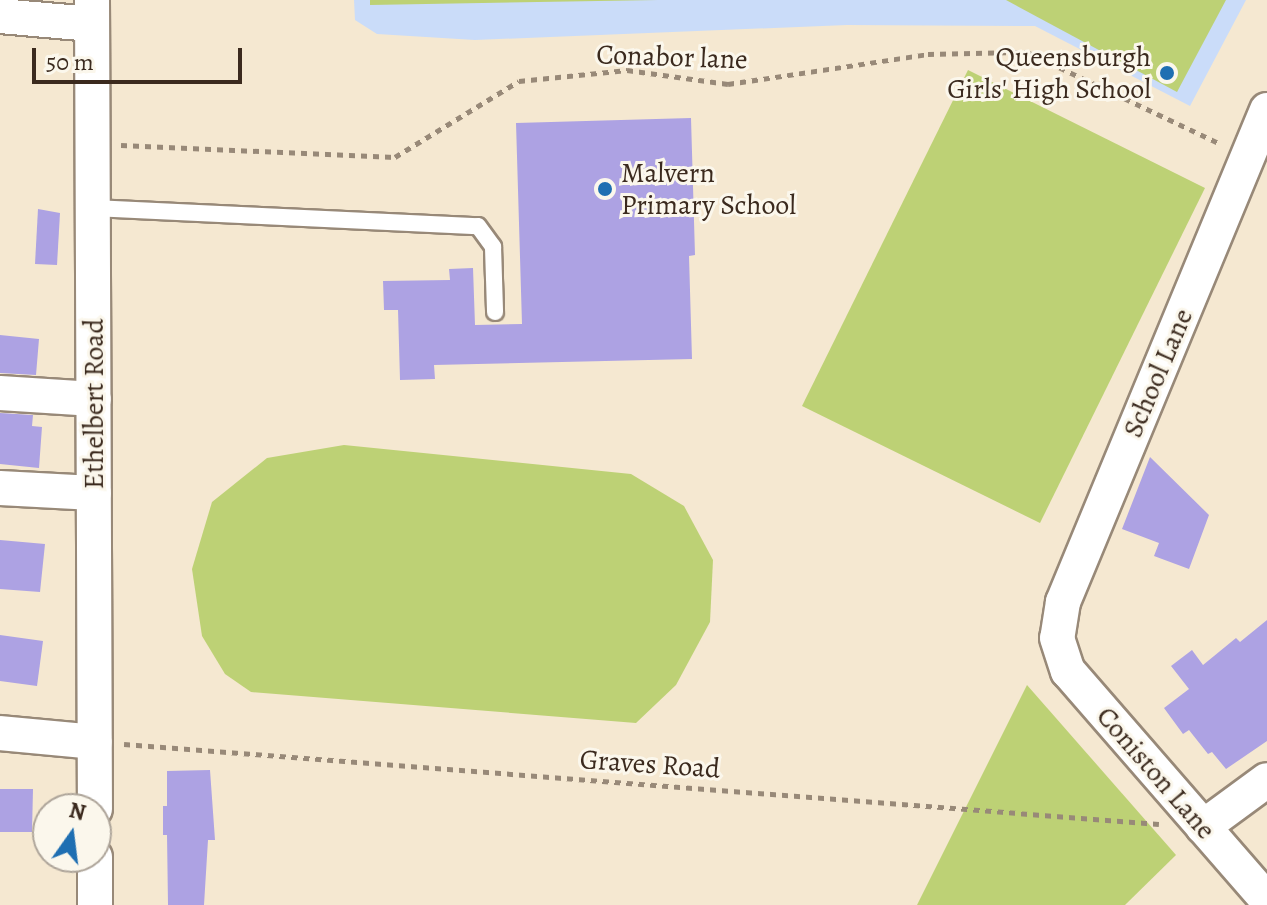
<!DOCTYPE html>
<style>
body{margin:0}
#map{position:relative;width:1267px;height:905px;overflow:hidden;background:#f5e8d1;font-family:Alegreya,serif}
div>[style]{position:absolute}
.built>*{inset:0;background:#cadcf9}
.green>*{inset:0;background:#bdd175}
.building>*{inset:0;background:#ada2e3}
.path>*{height:5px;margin-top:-2.5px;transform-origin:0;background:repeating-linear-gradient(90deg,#988978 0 6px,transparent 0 12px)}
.roads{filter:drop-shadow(2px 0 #988978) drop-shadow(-2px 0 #988978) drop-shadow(0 2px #988978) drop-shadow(0 -2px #988978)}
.service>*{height:16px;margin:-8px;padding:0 8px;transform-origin:8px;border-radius:8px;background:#fff}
.minor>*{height:34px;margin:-17px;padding:0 17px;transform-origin:17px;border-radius:17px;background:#fff}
.dots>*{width:22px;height:22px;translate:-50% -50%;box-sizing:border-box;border:4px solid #fbf7ec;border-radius:50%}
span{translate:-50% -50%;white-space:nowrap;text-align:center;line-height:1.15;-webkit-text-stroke:6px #fbf7ec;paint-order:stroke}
.street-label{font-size:28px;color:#3b2a1e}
.poi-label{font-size:28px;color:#3b2a1e}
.right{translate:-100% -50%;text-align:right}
.left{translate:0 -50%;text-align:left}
.north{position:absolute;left:32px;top:793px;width:80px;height:80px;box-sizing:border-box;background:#fbf7ec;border:2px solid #aea59a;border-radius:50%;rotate:14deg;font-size:22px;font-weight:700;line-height:32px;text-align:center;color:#3b2a1e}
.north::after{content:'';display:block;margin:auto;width:28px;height:36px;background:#1f6fb2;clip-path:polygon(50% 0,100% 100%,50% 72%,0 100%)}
.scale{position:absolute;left:32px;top:48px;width:210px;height:36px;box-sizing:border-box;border:4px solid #3b2a1e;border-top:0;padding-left:10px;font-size:24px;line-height:28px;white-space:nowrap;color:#3b2a1e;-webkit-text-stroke:6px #fbf7ec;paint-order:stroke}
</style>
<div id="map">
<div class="built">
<div style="clip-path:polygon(354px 0,1246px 0,1190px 106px,1035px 26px,847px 25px,475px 40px,377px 34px,355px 20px)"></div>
</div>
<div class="green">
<div style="clip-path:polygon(370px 0,658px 0,370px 5px)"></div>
<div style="clip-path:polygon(1006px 0,1226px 0,1177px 92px)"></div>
<div style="clip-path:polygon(968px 70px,1205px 188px,1040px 523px,802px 406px)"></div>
<div style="clip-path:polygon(344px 445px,631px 474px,684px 506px,713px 560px,710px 622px,676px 685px,636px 723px,251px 692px,225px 674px,202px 636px,192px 569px,212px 502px,267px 458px)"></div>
<div style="clip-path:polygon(1027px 685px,1176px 855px,1125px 905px,917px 905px)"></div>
</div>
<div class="building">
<div style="clip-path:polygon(691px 118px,695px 255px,689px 256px,692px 359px,434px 365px,435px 379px,400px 380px,398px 310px,384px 310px,383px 281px,450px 280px,449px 269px,473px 268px,475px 325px,522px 324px,516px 123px)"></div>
<div style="clip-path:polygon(38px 209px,60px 213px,57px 265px,35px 264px)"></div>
<div style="clip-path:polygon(0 335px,39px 339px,36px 375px,0 373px)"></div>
<div style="clip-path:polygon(0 413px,33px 415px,32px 426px,42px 427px,39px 468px,0 464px)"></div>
<div style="clip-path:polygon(1150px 457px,1209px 515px,1189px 569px,1154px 556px,1159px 543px,1122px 529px)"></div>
<div style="clip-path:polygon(0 540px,45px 544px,40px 592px,0 589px)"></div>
<div style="clip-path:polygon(1267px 620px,1267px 741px,1226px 769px,1212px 752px,1208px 754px,1189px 730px,1183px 734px,1164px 708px,1189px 689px,1171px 666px,1192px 650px,1203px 665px,1236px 638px,1240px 642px)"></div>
<div style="clip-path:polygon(0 635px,43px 641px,37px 686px,0 681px)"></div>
<div style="clip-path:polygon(210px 770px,215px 840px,208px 840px,204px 905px,168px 905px,167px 835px,163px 835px,163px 806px,167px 806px,167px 771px)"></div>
<div style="clip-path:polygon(0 789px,33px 789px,32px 832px,0 832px)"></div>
</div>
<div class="path">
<div style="left:121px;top:145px;width:274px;rotate:2.5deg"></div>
<div style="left:395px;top:157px;width:145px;rotate:-31.5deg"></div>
<div style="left:519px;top:81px;width:109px;rotate:-5.8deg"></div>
<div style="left:627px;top:70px;width:102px;rotate:7.9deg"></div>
<div style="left:728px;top:84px;width:202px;rotate:-8.5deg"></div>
<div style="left:928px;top:54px;width:99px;rotate:-1.2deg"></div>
<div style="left:1027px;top:52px;width:215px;rotate:25.4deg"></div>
<div style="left:124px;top:744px;width:1038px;rotate:4.42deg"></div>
</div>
<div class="roads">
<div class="service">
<div style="left:93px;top:208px;width:385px;rotate:2.7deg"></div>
<div style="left:478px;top:226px;width:26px;rotate:54deg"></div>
<div style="left:493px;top:247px;width:65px;rotate:88.2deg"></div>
</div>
<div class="minor">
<div style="left:92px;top:0;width:809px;rotate:89.79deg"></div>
<div style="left:0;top:16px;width:92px;rotate:5deg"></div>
<div style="left:1267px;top:110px;width:533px;rotate:112.52deg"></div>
<div style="left:1063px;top:602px;width:36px;rotate:99deg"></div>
<div style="left:1057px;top:638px;width:35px;rotate:72deg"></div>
<div style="left:1068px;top:671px;width:303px;rotate:49deg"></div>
<div style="left:0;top:393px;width:94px;rotate:3.7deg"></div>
<div style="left:0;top:488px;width:94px;rotate:3deg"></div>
<div style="left:0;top:733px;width:95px;rotate:5.4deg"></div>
<div style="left:1203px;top:827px;width:79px;rotate:-36.3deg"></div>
<div style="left:95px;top:857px;width:48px;rotate:90deg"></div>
</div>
</div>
<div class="dots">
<div style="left:1167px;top:73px;background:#1f6fb2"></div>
<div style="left:605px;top:189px;background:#1f6fb2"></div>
</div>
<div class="street-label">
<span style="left:672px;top:57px;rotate:2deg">Conabor lane</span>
<span style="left:1158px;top:373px;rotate:-67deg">School Lane</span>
<span style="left:94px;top:404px;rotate:-90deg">Ethelbert Road</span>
<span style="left:650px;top:764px;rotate:4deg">Graves Road</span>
<span style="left:1156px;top:773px;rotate:49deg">Coniston Lane</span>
</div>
<div class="poi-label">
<span class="right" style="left:1151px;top:73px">Queensburgh<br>Girls' High School</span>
<span class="left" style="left:621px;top:189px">Malvern<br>Primary School</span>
</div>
<div class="north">N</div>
<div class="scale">50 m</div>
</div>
